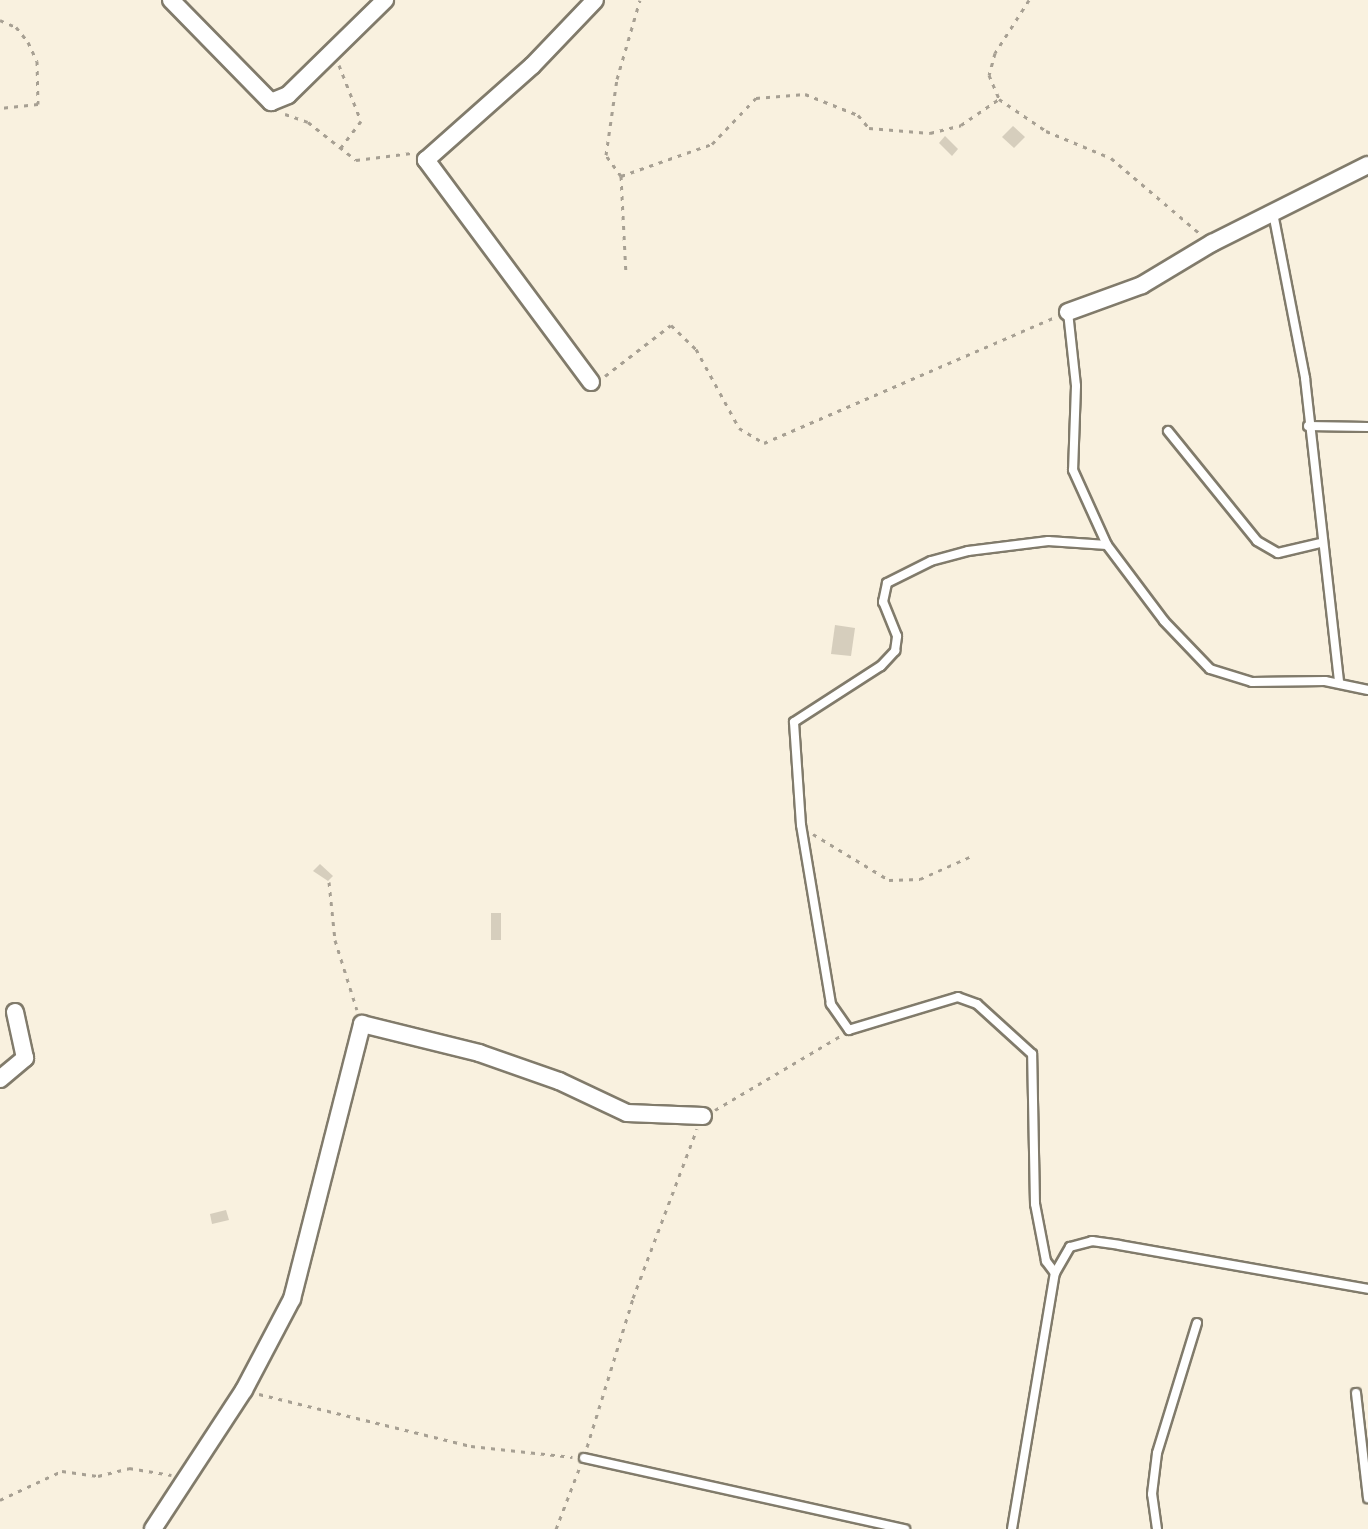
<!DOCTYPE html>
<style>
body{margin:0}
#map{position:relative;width:1368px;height:1529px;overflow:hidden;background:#f9f1df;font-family:Signika,sans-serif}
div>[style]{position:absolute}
.building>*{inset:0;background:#d6cebd}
.path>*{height:3px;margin-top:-1.5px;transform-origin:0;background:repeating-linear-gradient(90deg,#a7a093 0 4px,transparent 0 10px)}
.roads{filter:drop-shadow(2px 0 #817b6b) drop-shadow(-2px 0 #817b6b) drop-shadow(0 2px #817b6b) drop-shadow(0 -2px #817b6b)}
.service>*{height:8px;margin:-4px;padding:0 4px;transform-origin:4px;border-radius:4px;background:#fff}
.minor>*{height:16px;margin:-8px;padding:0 8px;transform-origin:8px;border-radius:8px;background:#fff}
span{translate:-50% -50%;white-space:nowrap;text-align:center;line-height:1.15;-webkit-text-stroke:6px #fff;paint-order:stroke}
</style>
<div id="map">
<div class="building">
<div style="clip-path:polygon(1013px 126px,1025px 137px,1014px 148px,1002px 137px)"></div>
<div style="clip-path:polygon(945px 136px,958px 149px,952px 156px,939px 143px)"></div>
<div style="clip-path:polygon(835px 625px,855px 628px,851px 656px,831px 654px)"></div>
<div style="clip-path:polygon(320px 864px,333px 876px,328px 881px,313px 871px)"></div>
<div style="clip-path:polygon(491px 913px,501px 913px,501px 940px,491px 940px)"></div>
<div style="clip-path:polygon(226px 1210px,229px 1220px,212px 1224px,210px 1214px)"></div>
</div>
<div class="path">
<div style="left:1029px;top:0;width:63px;rotate:122.7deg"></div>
<div style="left:995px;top:53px;width:23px;rotate:105deg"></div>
<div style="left:989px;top:75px;width:26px;rotate:67deg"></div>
<div style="left:999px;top:99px;width:57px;rotate:34.2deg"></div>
<div style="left:1046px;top:131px;width:70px;rotate:22.6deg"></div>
<div style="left:1111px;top:158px;width:116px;rotate:40.4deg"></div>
<div style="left:0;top:20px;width:17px;rotate:24deg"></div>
<div style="left:16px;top:27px;width:19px;rotate:51deg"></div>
<div style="left:28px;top:42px;width:21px;rotate:65deg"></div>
<div style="left:37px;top:61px;width:43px;rotate:88.7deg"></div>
<div style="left:38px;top:104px;width:38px;rotate:174deg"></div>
<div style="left:339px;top:65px;width:60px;rotate:68.6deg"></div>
<div style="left:361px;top:121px;width:35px;rotate:127deg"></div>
<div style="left:285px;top:114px;width:24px;rotate:19deg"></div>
<div style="left:308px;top:122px;width:61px;rotate:38.4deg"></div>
<div style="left:356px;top:160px;width:56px;rotate:-7.1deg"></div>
<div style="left:621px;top:176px;width:96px;rotate:-19.4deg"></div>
<div style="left:712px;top:144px;width:64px;rotate:-46.3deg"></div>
<div style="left:756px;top:98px;width:49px;rotate:-4.7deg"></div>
<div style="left:805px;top:94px;width:57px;rotate:21.6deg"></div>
<div style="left:858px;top:115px;width:17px;rotate:50deg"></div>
<div style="left:869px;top:128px;width:61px;rotate:4.7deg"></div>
<div style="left:930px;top:133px;width:32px;rotate:-14deg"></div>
<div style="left:961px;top:125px;width:46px;rotate:-34.4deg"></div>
<div style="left:621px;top:176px;width:26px;rotate:-126deg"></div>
<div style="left:606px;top:155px;width:77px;rotate:-81.8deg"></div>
<div style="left:617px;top:79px;width:82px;rotate:-73.8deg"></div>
<div style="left:621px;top:176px;width:99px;rotate:87.1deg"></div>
<div style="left:605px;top:376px;width:83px;rotate:-37.7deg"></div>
<div style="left:671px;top:325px;width:35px;rotate:44deg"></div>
<div style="left:696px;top:349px;width:90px;rotate:61.4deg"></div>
<div style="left:739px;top:428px;width:29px;rotate:31deg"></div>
<div style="left:764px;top:443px;width:317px;rotate:-23.4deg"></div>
<div style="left:813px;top:834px;width:89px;rotate:31.2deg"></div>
<div style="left:889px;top:880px;width:31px;rotate:-2deg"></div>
<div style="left:920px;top:879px;width:59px;rotate:-24deg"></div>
<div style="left:329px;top:882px;width:58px;rotate:84.1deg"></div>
<div style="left:335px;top:940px;width:73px;rotate:72.6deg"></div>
<div style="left:715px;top:1110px;width:147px;rotate:-30.6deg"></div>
<div style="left:259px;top:1394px;width:218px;rotate:13.8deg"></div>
<div style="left:471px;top:1446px;width:102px;rotate:6.2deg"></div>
<div style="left:587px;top:1447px;width:156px;rotate:-72.8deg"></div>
<div style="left:633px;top:1298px;width:181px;rotate:-69.3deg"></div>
<div style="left:0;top:1500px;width:68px;rotate:-25.1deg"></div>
<div style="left:62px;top:1471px;width:36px;rotate:8deg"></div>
<div style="left:98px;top:1476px;width:32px;rotate:-14deg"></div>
<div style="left:129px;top:1468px;width:43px;rotate:9.5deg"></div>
<div style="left:556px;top:1529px;width:64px;rotate:-69deg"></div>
</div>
<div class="roads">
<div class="service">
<div style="left:1273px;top:213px;width:168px;rotate:79deg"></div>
<div style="left:1305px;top:378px;width:307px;rotate:83.6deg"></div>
<div style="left:1068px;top:312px;width:74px;rotate:83.8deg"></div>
<div style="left:1076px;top:386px;width:84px;rotate:92deg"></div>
<div style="left:1073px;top:470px;width:82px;rotate:65.6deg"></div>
<div style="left:1308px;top:426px;width:60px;rotate:1deg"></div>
<div style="left:1168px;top:431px;width:141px;rotate:51deg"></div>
<div style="left:1257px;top:541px;width:24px;rotate:30deg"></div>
<div style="left:1278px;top:553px;width:43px;rotate:-13.4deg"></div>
<div style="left:1055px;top:1273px;width:15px;rotate:-127deg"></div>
<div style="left:1046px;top:1261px;width:58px;rotate:-100.9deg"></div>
<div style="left:1035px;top:1204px;width:150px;rotate:-91.1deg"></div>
<div style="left:1032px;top:1054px;width:74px;rotate:-137.7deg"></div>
<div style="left:977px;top:1004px;width:20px;rotate:-160deg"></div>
<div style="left:958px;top:997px;width:114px;rotate:163.2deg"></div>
<div style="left:849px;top:1030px;width:32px;rotate:-125deg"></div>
<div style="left:831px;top:1004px;width:181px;rotate:-99.5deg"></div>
<div style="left:801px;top:825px;width:103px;rotate:-93.9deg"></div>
<div style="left:794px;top:722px;width:103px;rotate:-32.8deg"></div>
<div style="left:881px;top:666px;width:21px;rotate:-47deg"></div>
<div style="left:895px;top:651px;width:15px;rotate:-82deg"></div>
<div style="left:897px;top:636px;width:37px;rotate:-112deg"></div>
<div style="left:883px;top:602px;width:19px;rotate:-78deg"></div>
<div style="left:887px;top:583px;width:49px;rotate:-26.6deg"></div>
<div style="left:931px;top:561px;width:38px;rotate:-15deg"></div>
<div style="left:968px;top:551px;width:81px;rotate:-7.1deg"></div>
<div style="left:1048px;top:541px;width:59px;rotate:3.9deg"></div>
<div style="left:1107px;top:545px;width:95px;rotate:53.1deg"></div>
<div style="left:1164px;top:621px;width:66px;rotate:46.2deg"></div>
<div style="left:1210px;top:669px;width:44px;rotate:17.2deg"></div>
<div style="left:1252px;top:682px;width:73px;rotate:-0.8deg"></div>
<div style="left:1325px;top:681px;width:44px;rotate:11.8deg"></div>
<div style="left:1356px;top:1393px;width:106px;rotate:83.5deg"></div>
<div style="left:584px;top:1458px;width:329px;rotate:12.5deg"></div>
<div style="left:1012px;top:1529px;width:260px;rotate:-80.5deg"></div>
<div style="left:1055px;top:1273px;width:30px;rotate:-60deg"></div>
<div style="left:1070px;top:1247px;width:23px;rotate:-15deg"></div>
<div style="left:1092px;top:1241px;width:27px;rotate:8deg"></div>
<div style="left:1119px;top:1245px;width:253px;rotate:10deg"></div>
<div style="left:1157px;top:1529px;width:35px;rotate:-98deg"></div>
<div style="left:1152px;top:1494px;width:41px;rotate:-83deg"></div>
<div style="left:1157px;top:1453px;width:136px;rotate:-72.9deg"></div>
</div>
<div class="minor">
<div style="left:171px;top:0;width:143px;rotate:45.6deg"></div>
<div style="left:271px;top:102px;width:18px;rotate:-22deg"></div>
<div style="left:288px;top:95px;width:136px;rotate:-44.4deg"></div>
<div style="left:1068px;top:312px;width:79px;rotate:-20deg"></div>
<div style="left:1142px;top:285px;width:82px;rotate:-31deg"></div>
<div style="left:1212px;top:243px;width:174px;rotate:-26.6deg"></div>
<div style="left:591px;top:382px;width:277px;rotate:-126.6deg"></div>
<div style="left:426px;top:160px;width:142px;rotate:-41.6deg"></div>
<div style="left:532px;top:66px;width:91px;rotate:-46.3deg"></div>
<div style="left:0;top:1079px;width:33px;rotate:-40deg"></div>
<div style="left:25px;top:1058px;width:47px;rotate:-102.3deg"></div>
<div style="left:153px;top:1529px;width:166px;rotate:-56.8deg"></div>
<div style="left:244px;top:1390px;width:103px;rotate:-62.2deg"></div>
<div style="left:292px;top:1299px;width:284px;rotate:-75.7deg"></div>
<div style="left:362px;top:1024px;width:121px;rotate:13.9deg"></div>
<div style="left:479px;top:1053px;width:85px;rotate:19.3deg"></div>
<div style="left:559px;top:1081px;width:75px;rotate:25.2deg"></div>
<div style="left:627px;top:1113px;width:76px;rotate:2.3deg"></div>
</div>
</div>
</div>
